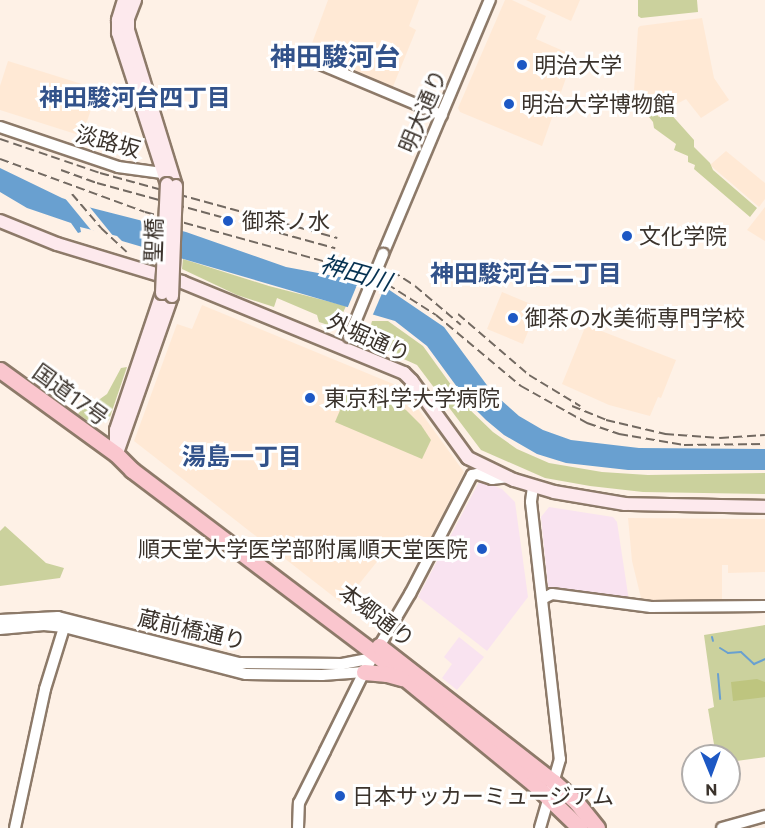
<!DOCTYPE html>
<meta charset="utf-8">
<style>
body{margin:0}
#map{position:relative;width:765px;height:828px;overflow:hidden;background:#fef1e6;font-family:Commissioner,"Noto Sans JP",sans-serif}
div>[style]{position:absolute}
.built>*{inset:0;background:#ffe9d5}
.medical>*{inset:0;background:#f9e3f0}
.green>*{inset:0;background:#cbd19d}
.forest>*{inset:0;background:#bec57f}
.water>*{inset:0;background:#69a0d0}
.pier>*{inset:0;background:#fef1e6}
.stream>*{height:2px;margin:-1px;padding:0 1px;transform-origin:1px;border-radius:1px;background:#69a0d0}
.roads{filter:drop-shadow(2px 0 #8d7a69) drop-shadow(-2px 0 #8d7a69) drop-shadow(0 2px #8d7a69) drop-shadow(0 -2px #8d7a69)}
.tertiary>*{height:10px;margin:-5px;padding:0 5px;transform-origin:5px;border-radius:5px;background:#fff}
.secondary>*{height:12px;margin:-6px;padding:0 6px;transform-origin:6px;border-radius:6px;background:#fde9ed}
.trunk>*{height:15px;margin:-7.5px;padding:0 7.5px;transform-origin:7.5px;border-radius:7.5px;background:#fac6ce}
.rail>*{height:2px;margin-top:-1px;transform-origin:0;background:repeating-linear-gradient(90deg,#726961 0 9px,transparent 0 13.5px)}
.bridges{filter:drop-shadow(2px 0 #8d7a69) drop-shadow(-2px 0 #8d7a69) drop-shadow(0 2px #8d7a69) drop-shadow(0 -2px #8d7a69)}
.tertiary-bridge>*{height:10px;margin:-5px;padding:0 5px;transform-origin:5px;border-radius:5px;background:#fff}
.secondary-bridge>*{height:12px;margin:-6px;padding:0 6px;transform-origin:6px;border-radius:6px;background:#fde9ed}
.dots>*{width:16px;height:16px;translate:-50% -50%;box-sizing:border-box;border:3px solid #fff;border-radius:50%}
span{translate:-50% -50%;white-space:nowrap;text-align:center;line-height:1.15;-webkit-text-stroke:6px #fff;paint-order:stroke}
.poi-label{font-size:22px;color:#3b332c}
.left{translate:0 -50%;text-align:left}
.right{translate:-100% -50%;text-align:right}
.street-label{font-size:22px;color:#3b332c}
.neighbourhood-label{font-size:24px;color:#32528a;font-weight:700}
.water-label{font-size:24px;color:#063252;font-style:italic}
.quarter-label{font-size:26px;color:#32528a;font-weight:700}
.north{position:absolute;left:681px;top:744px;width:60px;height:60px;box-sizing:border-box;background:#fff;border:2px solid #b1adab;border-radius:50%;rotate:179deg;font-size:16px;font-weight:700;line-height:24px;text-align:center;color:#3b332c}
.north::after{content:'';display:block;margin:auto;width:21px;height:27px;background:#1d58c4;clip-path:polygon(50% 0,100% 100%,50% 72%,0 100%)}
</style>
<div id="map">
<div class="built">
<div style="clip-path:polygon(328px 0,419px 0,409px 26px,416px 30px,392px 89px,308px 54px)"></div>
<div style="clip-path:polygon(505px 0,512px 0,546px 16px,536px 39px,568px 53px,566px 78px,542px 146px,460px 112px,458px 108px)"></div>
<div style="clip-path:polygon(526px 0,580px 0,571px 21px)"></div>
<div style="clip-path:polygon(702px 18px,714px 78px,729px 100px,701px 118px,686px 99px,656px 115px,634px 91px,638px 28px,640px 26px)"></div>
<div style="clip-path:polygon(8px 61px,98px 89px,82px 136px,0 110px,0 86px)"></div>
<div style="clip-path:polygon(726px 151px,765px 183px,765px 199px,759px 207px,710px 165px)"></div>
<div style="clip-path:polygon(765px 207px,765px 241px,747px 230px)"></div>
<div style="clip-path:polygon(502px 292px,538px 307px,523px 344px,487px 329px)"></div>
<div style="clip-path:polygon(202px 305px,403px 388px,464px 472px,419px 561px,392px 543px,343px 604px,134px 441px,177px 324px,192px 329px)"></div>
<div style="clip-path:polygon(586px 325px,676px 360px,661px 398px,658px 397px,650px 416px,609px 405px,562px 384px)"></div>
<div style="clip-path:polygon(628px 518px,765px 519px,765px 572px,728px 573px,728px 565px,722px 565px,722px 603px,646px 603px,641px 598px,632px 561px)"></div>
</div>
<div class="medical">
<div style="clip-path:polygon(480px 480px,502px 489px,515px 502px,528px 597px,487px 651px,418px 597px)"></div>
<div style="clip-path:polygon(549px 507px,613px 517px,617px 522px,629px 601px,555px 592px,548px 586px,541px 517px)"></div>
<div style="clip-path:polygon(459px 637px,484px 657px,457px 690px,442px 678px,452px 664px,444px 657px)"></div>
</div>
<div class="green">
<div style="clip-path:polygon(638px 0,697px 0,698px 12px,641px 18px,638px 16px)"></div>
<div style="clip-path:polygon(635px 95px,646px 109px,651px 108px,659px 117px,669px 112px,694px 140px,694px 147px,710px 163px,713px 170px,757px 208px,750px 217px,694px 169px,695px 165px,688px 162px,688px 156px,674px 150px,676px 144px,654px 128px,653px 122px,634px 98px)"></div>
<div style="clip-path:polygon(183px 259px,269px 286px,346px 306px,338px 324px,331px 326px,319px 322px,317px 315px,277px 298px,274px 307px,237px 295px,182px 269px)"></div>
<div style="clip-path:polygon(372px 321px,388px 321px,423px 346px,467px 407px,493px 432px,517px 449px,549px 463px,602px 472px,648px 475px,765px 473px,765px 494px,643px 492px,590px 486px,545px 478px,481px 450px,417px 365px,366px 342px)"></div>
<div style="clip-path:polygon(127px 367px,109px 420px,94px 425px,78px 414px,83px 407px,86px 409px,107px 394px,121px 368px)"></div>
<div style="clip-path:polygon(350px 387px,406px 410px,421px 425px,431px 440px,422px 459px,335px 422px)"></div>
<div style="clip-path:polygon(5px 526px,46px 563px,64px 568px,60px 578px,0 586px,0 531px)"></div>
<div style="clip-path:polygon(765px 625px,765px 757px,729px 762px,729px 756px,716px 756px,708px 709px,714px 707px,704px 635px)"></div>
</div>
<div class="forest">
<div style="clip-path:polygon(757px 679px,765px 682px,765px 697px,733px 701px,731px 682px)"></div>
</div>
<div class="water">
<div style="clip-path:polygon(0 168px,62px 198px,88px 207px,186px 232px,286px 267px,345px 278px,359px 275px,385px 287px,444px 327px,492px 392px,519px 416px,543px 430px,571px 440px,639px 448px,765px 449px,765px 470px,628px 470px,566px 463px,537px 454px,504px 435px,486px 420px,468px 402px,427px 346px,395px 321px,122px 241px,117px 236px,80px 227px,81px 232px,78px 233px,71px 223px,27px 208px,0 192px)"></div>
</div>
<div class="pier">
<div style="clip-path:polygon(64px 197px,88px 205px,114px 237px,91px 230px)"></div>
<div style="clip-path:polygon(362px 273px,386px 284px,371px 319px,347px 309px)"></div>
</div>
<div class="stream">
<div style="left:712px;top:637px;width:4px;rotate:76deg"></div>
<div style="left:720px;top:648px;width:9px;rotate:32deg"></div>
<div style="left:728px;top:653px;width:13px;rotate:-4deg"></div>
<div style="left:741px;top:652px;width:18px;rotate:43deg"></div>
<div style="left:754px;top:664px;width:12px;rotate:-24deg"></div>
<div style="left:718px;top:674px;width:25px;rotate:85deg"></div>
</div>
<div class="roads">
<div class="tertiary">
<div style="left:299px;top:55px;width:155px;rotate:22.8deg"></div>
<div style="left:0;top:127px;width:125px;rotate:18.7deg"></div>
<div style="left:118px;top:167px;width:52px;rotate:7.7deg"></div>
<div style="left:383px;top:254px;width:276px;rotate:-67.2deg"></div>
<div style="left:533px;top:487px;width:15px;rotate:98deg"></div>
<div style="left:531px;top:502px;width:259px;rotate:83.6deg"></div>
<div style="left:560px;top:759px;width:72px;rotate:106.2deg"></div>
<div style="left:542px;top:599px;width:11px;rotate:-27deg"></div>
<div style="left:552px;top:594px;width:100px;rotate:7.5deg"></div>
<div style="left:651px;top:607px;width:114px;rotate:-0.5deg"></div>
<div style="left:0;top:620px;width:58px;rotate:-3deg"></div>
<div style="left:58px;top:617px;width:187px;rotate:14.3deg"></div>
<div style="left:239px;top:663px;width:103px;rotate:0.6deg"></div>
<div style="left:342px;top:664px;width:25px;rotate:-11deg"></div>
<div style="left:367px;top:659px;width:9px;rotate:-36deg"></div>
<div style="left:0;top:629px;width:44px;rotate:-5.2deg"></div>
<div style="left:44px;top:625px;width:20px;rotate:6deg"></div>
<div style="left:64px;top:627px;width:188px;rotate:14.5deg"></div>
<div style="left:246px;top:674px;width:76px;rotate:0.8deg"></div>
<div style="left:322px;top:675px;width:42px;rotate:-4.1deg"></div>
<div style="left:15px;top:828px;width:142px;rotate:-77.8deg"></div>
<div style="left:45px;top:689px;width:71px;rotate:-72.8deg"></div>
<div style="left:298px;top:828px;width:25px;rotate:-88deg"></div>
<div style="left:299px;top:803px;width:58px;rotate:-63.4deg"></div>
<div style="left:325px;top:751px;width:88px;rotate:-63.7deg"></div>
<div style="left:364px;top:672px;width:91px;rotate:-59.5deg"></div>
<div style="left:410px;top:594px;width:134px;rotate:-62.5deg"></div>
<div style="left:472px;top:475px;width:5px;rotate:-11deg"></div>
<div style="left:477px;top:474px;width:16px;rotate:18deg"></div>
<div style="left:492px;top:479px;width:17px;rotate:-7deg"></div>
<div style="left:722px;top:828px;width:45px;rotate:-15.6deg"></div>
</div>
<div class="secondary">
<div style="left:124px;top:0;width:21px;rotate:107deg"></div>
<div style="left:118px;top:20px;width:13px;rotate:90deg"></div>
<div style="left:118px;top:33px;width:159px;rotate:72deg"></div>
<div style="left:135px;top:0;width:19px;rotate:111deg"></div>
<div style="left:128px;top:18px;width:12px;rotate:90deg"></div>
<div style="left:128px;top:30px;width:163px;rotate:72.9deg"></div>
<div style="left:0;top:221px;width:61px;rotate:22deg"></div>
<div style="left:57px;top:244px;width:131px;rotate:16.9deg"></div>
<div style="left:182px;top:282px;width:240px;rotate:22.3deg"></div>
<div style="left:404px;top:373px;width:11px;rotate:45deg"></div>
<div style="left:412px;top:381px;width:95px;rotate:54deg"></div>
<div style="left:468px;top:458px;width:51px;rotate:25.6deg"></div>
<div style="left:514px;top:480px;width:42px;rotate:16.7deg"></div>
<div style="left:554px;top:492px;width:72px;rotate:9.6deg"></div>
<div style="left:625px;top:504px;width:140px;rotate:1.2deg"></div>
<div style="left:117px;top:453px;width:166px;rotate:-70.7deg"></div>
<div style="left:116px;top:454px;width:24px;rotate:-90deg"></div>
<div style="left:116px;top:430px;width:145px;rotate:-71.4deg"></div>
</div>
<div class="trunk">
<div style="left:0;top:370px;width:143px;rotate:35.9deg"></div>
<div style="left:116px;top:454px;width:23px;rotate:45deg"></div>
<div style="left:132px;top:470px;width:303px;rotate:37.1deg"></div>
<div style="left:374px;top:653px;width:205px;rotate:39.3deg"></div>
<div style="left:533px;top:783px;width:65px;rotate:43.8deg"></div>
<div style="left:379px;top:646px;width:222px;rotate:37.9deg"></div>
<div style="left:554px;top:782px;width:31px;rotate:42deg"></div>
<div style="left:577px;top:803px;width:32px;rotate:51deg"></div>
<div style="left:364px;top:672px;width:23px;rotate:5deg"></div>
<div style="left:387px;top:674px;width:15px;rotate:16deg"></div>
</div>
</div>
<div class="rail">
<div style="left:0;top:139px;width:106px;rotate:18.8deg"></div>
<div style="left:100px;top:173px;width:246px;rotate:15.3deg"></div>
<div style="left:0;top:159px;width:154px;rotate:20.1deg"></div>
<div style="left:145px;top:212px;width:200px;rotate:15.4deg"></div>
<div style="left:338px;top:265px;width:53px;rotate:21.2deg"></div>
<div style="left:387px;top:284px;width:58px;rotate:32.3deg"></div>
<div style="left:436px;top:315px;width:111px;rotate:39.9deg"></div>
<div style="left:521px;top:386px;width:76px;rotate:29.3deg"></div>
<div style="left:587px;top:423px;width:34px;rotate:19deg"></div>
<div style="left:619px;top:434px;width:66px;rotate:9.6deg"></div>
<div style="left:684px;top:445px;width:81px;rotate:-0.7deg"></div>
<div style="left:61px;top:170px;width:38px;rotate:20deg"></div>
<div style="left:97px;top:183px;width:247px;rotate:15.3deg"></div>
<div style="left:72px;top:194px;width:45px;rotate:49.5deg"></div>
<div style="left:101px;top:228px;width:35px;rotate:43deg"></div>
<div style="left:392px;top:271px;width:27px;rotate:33deg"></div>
<div style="left:415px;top:286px;width:60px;rotate:40.3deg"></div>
<div style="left:458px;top:314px;width:94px;rotate:40.7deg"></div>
<div style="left:529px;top:375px;width:60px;rotate:31.3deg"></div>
<div style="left:572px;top:406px;width:37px;rotate:22deg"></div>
<div style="left:606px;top:420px;width:61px;rotate:13.3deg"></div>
<div style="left:665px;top:434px;width:55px;rotate:4.2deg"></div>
<div style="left:720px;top:438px;width:45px;rotate:-3.8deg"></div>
</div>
<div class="bridges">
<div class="tertiary-bridge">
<div style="left:349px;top:337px;width:90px;rotate:-67.7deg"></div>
</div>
<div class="secondary-bridge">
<div style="left:162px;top:293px;width:109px;rotate:-87.4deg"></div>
<div style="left:172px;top:296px;width:110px;rotate:-87.9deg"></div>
</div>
</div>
<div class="dots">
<div style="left:522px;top:65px;background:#1d58c4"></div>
<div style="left:509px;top:104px;background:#1d58c4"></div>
<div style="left:228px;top:221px;background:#1d58c4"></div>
<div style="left:627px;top:236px;background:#1d58c4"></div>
<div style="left:513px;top:318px;background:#1d58c4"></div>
<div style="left:310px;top:398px;background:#1d58c4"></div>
<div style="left:482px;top:549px;background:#1d58c4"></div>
<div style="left:340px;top:796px;background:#1d58c4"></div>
</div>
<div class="poi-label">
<span class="left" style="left:534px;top:65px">明治大学</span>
<span class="left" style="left:521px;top:104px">明治大学博物館</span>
<span class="left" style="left:242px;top:221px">御茶ノ水</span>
<span class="left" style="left:639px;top:236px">文化学院</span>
<span class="left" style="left:525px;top:318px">御茶の水美術専門学校</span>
<span class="left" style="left:324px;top:398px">東京科学大学病院</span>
<span class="right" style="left:468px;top:549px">順天堂大学医学部附属順天堂医院</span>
<span class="left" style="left:352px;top:796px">日本サッカーミュージアム</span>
</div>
<div class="street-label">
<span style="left:422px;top:111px;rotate:-67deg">明大通り</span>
<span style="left:108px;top:141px;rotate:15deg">淡路坂</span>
<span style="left:153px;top:240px;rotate:-88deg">聖橋</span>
<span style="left:369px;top:337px;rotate:24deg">外堀通り</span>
<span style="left:71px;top:394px;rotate:36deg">国道17号</span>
<span style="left:377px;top:615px;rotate:37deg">本郷通り</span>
<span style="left:192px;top:629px;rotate:13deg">蔵前橋通り</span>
</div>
<div class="neighbourhood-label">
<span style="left:135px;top:97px">神田駿河台四丁目</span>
<span style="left:526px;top:273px">神田駿河台二丁目</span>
<span style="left:242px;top:456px">湯島一丁目</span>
</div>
<div class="water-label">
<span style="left:356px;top:272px;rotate:16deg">神田川</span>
</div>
<div class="quarter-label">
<span style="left:335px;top:56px">神田駿河台</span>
</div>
<div class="north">N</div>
</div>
